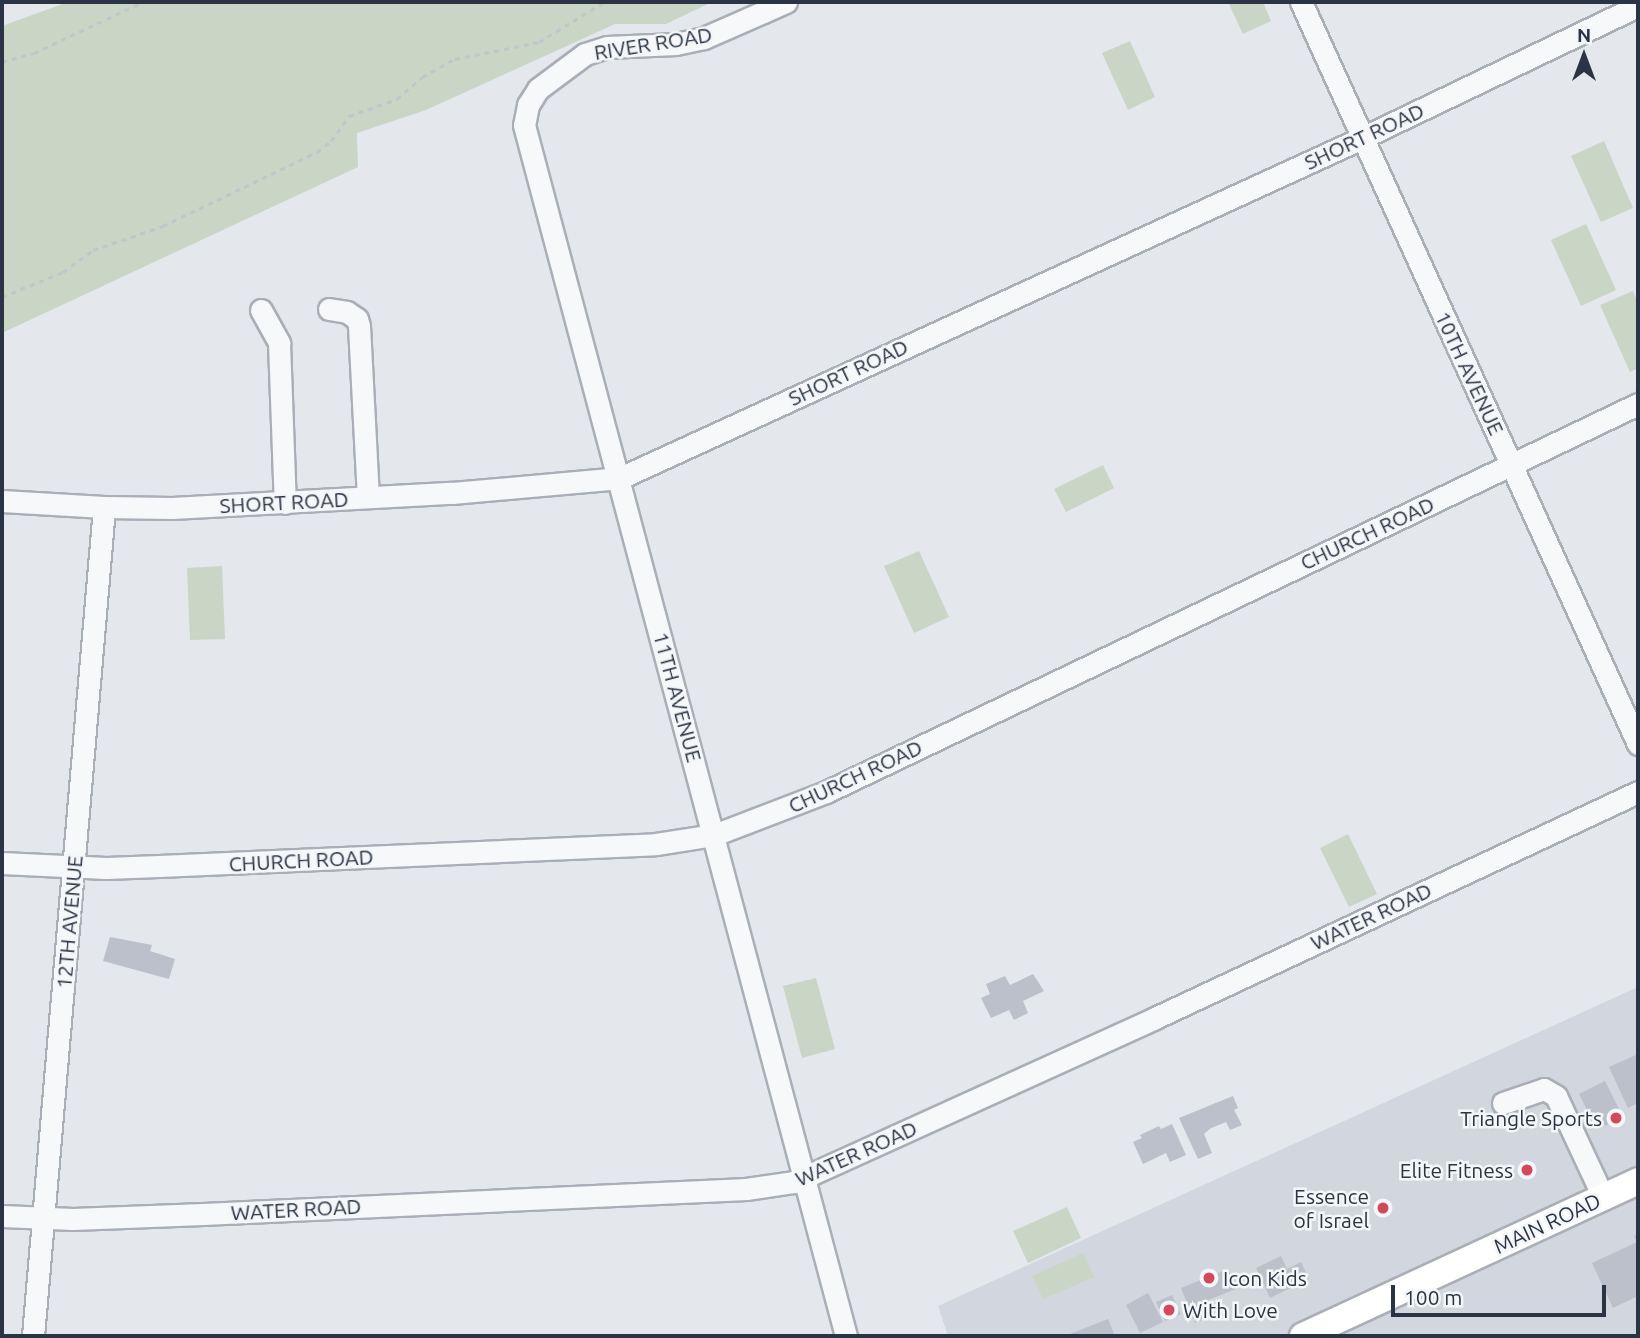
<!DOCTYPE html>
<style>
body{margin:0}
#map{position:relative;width:1640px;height:1338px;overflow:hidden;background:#e4e7ec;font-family:Ubuntu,sans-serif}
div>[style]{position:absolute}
.built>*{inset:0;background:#d2d6de}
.green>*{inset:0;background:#c9d6c5}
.building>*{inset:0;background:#bbc0ca}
.path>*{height:2.5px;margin-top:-1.25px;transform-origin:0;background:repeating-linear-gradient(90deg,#c2c5cb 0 5px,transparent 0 10px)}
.roads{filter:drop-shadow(2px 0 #a9aeb7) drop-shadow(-2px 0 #a9aeb7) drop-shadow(0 2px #a9aeb7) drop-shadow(0 -2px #a9aeb7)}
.minor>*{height:21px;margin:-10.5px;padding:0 10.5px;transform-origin:10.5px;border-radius:10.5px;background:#f7f8fa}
.major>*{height:26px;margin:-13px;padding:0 13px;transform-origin:13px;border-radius:13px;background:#fff}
.dots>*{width:19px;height:19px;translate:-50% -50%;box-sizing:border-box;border:4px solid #f4f6f9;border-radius:50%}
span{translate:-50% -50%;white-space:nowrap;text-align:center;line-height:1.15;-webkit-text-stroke:5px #f4f6f9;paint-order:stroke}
.street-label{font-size:21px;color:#2b3445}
.poi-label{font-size:21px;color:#2b3445}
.right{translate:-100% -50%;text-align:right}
.left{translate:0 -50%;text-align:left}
.frame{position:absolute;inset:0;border:4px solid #2b3445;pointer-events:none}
.north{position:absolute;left:1549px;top:21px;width:70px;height:70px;-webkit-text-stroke:5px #f4f6f9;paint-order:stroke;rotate:0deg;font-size:19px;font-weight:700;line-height:28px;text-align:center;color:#2b3445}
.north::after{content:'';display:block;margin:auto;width:24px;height:32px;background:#2b3445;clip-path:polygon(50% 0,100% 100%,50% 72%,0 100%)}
.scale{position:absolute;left:1391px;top:1285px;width:215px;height:32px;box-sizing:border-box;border:4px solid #2b3445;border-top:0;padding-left:9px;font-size:21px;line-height:24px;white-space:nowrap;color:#2b3445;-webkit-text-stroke:5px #f4f6f9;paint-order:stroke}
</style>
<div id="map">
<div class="built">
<div style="clip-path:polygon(1638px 987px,1638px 1336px,948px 1336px,938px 1306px)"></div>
</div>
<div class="green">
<div style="clip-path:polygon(68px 2px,712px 2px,666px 24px,615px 24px,426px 110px,357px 133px,358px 167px,2px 333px,2px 26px)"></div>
<div style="clip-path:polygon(1228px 2px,1263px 2px,1271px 21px,1243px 34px)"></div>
<div style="clip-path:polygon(1130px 41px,1155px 97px,1128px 110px,1102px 53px)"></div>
<div style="clip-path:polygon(1604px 141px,1633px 208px,1601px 222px,1571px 156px)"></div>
<div style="clip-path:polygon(1586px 224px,1616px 290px,1581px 306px,1551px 240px)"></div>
<div style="clip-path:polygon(1633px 291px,1638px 303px,1638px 368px,1630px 372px,1600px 305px)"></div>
<div style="clip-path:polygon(1103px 465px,1114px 488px,1066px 512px,1054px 489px)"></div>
<div style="clip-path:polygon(919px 551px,949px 617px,914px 633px,884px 566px)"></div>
<div style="clip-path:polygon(222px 566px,225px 639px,190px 640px,187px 568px)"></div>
<div style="clip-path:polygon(1348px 834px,1377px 894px,1349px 907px,1320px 848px)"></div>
<div style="clip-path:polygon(816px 978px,835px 1049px,802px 1058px,783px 986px)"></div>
<div style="clip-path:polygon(1067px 1207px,1081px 1238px,1028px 1263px,1013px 1231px)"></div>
<div style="clip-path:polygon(1083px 1253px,1094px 1277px,1043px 1299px,1032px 1276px)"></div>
</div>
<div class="building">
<div style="clip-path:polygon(110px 937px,152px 945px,150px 951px,175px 959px,169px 979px,103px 961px)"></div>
<div style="clip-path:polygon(1033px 974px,1044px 991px,1023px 1001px,1028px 1013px,1014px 1020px,1009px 1010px,991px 1018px,981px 998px,990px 994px,986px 984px,1005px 976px,1010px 985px)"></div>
<div style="clip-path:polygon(1638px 1054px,1638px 1103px,1628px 1108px,1609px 1067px)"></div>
<div style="clip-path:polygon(1605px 1081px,1623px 1117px,1605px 1126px,1598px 1112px,1590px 1116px,1579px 1094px)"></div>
<div style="clip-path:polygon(1233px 1096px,1238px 1108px,1234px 1110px,1242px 1125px,1230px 1130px,1226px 1122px,1211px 1128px,1204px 1134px,1212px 1153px,1198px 1159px,1179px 1118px)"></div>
<div style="clip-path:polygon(1172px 1124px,1186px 1155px,1170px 1162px,1166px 1153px,1143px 1164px,1133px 1142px,1142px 1138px,1140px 1135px,1159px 1126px,1161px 1129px)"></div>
<div style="clip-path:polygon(1638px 1234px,1638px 1296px,1613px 1308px,1592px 1263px,1637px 1242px,1634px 1236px)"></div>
<div style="clip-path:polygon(1281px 1256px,1287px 1269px,1301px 1262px,1309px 1279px,1270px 1298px,1256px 1268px)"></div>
<div style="clip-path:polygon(1228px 1269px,1236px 1289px,1203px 1302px,1209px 1317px,1195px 1323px,1181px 1288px)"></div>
<div style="clip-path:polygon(1148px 1293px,1163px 1322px,1140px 1333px,1126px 1305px)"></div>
<div style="clip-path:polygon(1172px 1295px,1181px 1314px,1165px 1321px,1156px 1302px)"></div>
<div style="clip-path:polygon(1108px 1319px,1115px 1336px,1065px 1336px)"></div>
</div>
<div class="path">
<div style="left:2px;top:62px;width:33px;rotate:-16deg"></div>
<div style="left:34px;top:53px;width:120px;rotate:-25.1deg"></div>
<div style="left:2px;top:297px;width:66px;rotate:-22.3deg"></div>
<div style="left:63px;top:272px;width:37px;rotate:-36deg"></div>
<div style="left:93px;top:250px;width:74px;rotate:-18.9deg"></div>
<div style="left:163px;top:226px;width:171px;rotate:-25.7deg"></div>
<div style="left:317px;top:152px;width:18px;rotate:-38deg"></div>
<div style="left:331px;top:141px;width:31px;rotate:-54deg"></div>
<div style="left:349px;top:116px;width:51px;rotate:-19.5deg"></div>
<div style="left:397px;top:99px;width:33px;rotate:-41deg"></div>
<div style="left:422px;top:77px;width:38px;rotate:-29deg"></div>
<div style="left:455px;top:59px;width:86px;rotate:-11.4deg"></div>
<div style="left:539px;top:42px;width:76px;rotate:-31.6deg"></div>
</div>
<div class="roads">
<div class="minor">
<div style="left:786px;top:2px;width:90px;rotate:156.3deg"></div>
<div style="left:704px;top:38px;width:29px;rotate:168deg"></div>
<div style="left:676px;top:44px;width:69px;rotate:177.5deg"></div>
<div style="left:607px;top:47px;width:23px;rotate:162deg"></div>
<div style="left:585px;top:54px;width:59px;rotate:143.3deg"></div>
<div style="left:538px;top:89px;width:19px;rotate:122deg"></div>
<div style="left:528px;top:105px;width:20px;rotate:101deg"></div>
<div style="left:524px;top:125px;width:1253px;rotate:75.11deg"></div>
<div style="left:1301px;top:2px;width:815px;rotate:65.57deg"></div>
<div style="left:329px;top:309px;width:18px;rotate:9deg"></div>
<div style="left:347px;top:312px;width:12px;rotate:35deg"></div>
<div style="left:357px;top:319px;width:7px;rotate:74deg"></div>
<div style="left:359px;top:326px;width:171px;rotate:87deg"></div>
<div style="left:261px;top:310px;width:38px;rotate:61deg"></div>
<div style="left:279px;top:343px;width:160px;rotate:87.9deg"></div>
<div style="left:2px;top:501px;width:102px;rotate:3.4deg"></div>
<div style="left:104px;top:507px;width:68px;rotate:0.8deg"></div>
<div style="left:172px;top:508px;width:280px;rotate:-3.1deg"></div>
<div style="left:452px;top:493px;width:169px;rotate:-5.1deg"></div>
<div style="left:620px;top:478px;width:816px;rotate:-24.62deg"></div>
<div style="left:1362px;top:138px;width:306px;rotate:-25.6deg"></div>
<div style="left:2px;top:863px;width:104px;rotate:2.8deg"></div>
<div style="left:106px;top:868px;width:53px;rotate:-2.2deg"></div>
<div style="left:159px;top:866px;width:497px;rotate:-2.5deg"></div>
<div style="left:656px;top:844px;width:59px;rotate:-8.8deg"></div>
<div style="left:714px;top:835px;width:120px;rotate:-21deg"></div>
<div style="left:826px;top:792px;width:900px;rotate:-25.54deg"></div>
<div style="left:1503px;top:1103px;width:43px;rotate:-18.9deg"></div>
<div style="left:1544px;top:1089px;width:14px;rotate:30deg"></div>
<div style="left:1556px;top:1096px;width:111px;rotate:65deg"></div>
<div style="left:2px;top:1216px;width:71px;rotate:2.4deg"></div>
<div style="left:73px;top:1219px;width:130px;rotate:-2.2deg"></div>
<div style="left:203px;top:1214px;width:544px;rotate:-2.64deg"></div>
<div style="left:746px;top:1189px;width:49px;rotate:-8.3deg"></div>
<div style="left:794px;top:1182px;width:397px;rotate:-24.4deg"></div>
<div style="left:1155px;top:1018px;width:533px;rotate:-25.08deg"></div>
<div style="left:33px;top:1336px;width:832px;rotate:-85.1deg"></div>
</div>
<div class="major">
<div style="left:1303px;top:1336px;width:369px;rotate:-24.8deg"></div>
</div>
</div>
<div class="dots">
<div style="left:1616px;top:1118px;background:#d1495b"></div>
<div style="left:1527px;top:1170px;background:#d1495b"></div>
<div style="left:1383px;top:1208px;background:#d1495b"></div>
<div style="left:1209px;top:1278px;background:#d1495b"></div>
<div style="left:1169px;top:1310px;background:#d1495b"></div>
</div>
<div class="street-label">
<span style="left:653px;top:43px;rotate:-9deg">RIVER ROAD</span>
<span style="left:1364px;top:136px;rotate:-25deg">SHORT ROAD</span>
<span style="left:848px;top:372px;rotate:-25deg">SHORT ROAD</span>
<span style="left:1470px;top:373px;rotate:65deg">10TH AVENUE</span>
<span style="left:284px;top:502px;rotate:-3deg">SHORT ROAD</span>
<span style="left:1367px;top:533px;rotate:-25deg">CHURCH ROAD</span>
<span style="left:678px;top:697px;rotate:75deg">11TH AVENUE</span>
<span style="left:855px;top:776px;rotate:-25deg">CHURCH ROAD</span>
<span style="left:301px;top:860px;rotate:-3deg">CHURCH ROAD</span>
<span style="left:1371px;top:916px;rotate:-25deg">WATER ROAD</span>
<span style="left:69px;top:922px;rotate:-85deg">12TH AVENUE</span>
<span style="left:856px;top:1153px;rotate:-24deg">WATER ROAD</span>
<span style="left:296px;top:1209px;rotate:-3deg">WATER ROAD</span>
<span style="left:1547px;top:1223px;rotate:-25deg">MAIN ROAD</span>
</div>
<div class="poi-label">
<span class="right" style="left:1602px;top:1118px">Triangle Sports</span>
<span class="right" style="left:1513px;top:1170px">Elite Fitness</span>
<span class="right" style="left:1369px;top:1208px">Essence<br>of Israel</span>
<span class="left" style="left:1223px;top:1278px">Icon Kids</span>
<span class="left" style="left:1183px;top:1310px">With Love</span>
</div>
<div class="frame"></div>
<div class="north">N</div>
<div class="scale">100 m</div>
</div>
